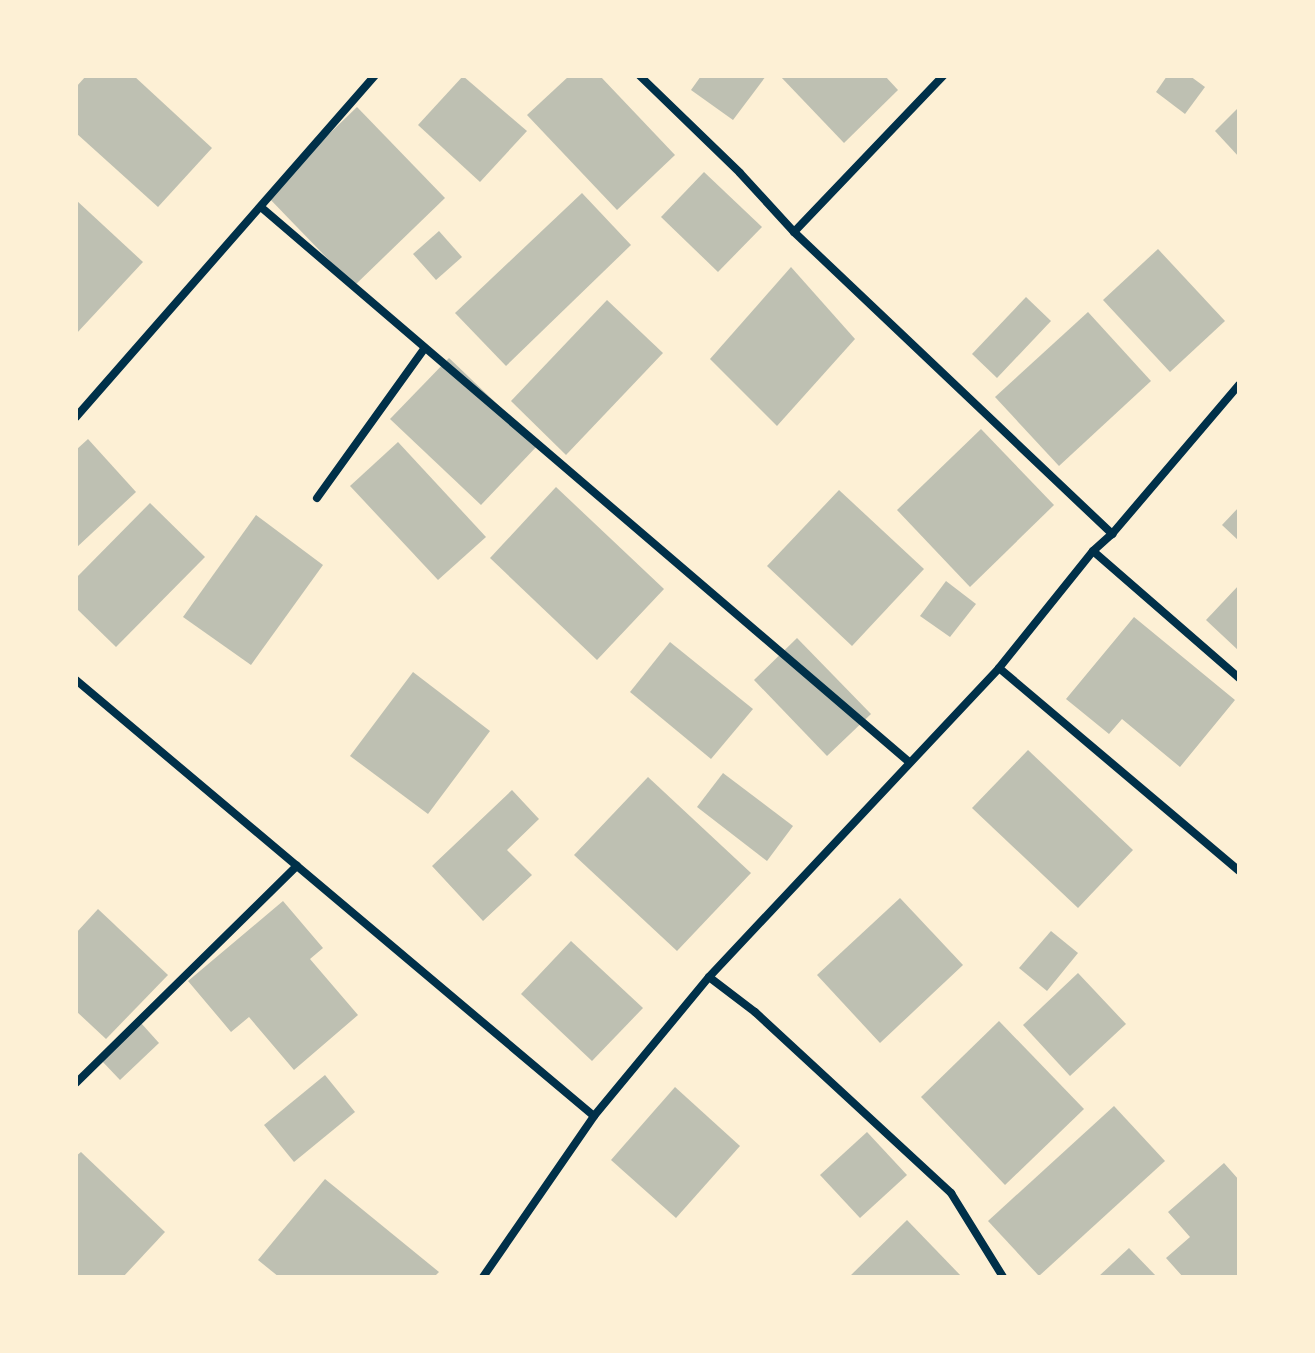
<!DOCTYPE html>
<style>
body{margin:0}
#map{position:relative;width:1315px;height:1353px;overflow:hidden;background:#fdf0d5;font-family:Helvetica,sans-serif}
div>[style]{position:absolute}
.building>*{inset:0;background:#bec0b2}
.minor>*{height:8px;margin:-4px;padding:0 4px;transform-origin:4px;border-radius:4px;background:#003049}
span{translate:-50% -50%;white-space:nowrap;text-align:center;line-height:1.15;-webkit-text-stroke:7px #fdf0d5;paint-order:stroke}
.frame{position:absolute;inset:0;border:78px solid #fdf0d5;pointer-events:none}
</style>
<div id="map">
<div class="building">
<div style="clip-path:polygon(86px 76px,134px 76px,212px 148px,158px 207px,76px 133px,76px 87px)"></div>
<div style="clip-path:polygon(463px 76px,527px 131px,480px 182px,418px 125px)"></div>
<div style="clip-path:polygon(569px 76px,600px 76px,675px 155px,617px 210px,527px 115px)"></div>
<div style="clip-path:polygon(701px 76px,766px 76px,733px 120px,691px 90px)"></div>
<div style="clip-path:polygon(780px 76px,885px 76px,898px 90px,844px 143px)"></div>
<div style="clip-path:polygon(1167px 76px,1190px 76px,1205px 87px,1185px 114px,1156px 92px)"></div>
<div style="clip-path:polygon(357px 107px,445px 198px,354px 286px,266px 195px)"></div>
<div style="clip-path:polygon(1239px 107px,1239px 157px,1215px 131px)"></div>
<div style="clip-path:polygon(704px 172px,762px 227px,718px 272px,661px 217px)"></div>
<div style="clip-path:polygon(582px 193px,631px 245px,506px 366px,455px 313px)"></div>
<div style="clip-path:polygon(76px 200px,143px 262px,76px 334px)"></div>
<div style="clip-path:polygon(439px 231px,462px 257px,436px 280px,413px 254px)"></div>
<div style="clip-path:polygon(1158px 249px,1225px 321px,1170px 372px,1103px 300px)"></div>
<div style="clip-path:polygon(791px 267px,855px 339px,777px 426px,710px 359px)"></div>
<div style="clip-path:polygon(1026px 297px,1051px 321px,997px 378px,972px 354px)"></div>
<div style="clip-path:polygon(607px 300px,663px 353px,566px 455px,511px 401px)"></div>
<div style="clip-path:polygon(1088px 312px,1151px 381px,1059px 466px,995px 397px)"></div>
<div style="clip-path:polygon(449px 358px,539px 444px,481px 505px,390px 419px)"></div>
<div style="clip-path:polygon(981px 429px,1054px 505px,970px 587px,897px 510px)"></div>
<div style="clip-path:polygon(88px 439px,136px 492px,76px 548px,76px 450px)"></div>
<div style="clip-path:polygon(398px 442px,486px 537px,438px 580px,350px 486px)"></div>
<div style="clip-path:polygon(556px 487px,664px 589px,597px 660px,490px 558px)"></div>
<div style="clip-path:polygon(839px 490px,924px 569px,852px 646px,767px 566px)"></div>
<div style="clip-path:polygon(150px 503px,205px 557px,116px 647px,76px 608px,76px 578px)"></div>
<div style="clip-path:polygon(1239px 507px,1239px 541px,1222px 525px)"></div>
<div style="clip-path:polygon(256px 515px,323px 565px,251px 665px,183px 617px)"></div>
<div style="clip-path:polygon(946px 581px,976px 604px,950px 637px,920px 616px)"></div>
<div style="clip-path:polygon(1239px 585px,1239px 651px,1206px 620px)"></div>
<div style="clip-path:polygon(1134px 617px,1235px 700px,1180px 767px,1122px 719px,1109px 734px,1066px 699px)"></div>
<div style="clip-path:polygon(797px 638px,871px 714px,827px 756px,754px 680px)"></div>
<div style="clip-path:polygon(670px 642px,753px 709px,711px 759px,630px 692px)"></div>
<div style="clip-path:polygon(413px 672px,490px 731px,428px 814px,350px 756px)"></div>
<div style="clip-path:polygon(1028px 750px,1133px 850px,1078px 908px,972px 808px)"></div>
<div style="clip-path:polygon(723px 773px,793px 826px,767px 861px,697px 807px)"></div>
<div style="clip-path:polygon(648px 777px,751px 873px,677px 951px,574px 855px)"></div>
<div style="clip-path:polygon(512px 790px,539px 819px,507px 850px,532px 875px,483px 921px,432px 866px)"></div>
<div style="clip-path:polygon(900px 898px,963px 965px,880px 1043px,817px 975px)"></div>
<div style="clip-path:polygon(283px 901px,323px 948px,310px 959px,358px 1015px,294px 1070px,249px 1017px,231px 1032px,188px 981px)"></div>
<div style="clip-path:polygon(98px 909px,168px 975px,106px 1039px,76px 1011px,76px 933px)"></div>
<div style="clip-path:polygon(1051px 931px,1078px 953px,1047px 991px,1019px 968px)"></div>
<div style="clip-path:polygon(571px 941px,643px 1008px,592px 1061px,521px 994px)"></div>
<div style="clip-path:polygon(1078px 973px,1126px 1024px,1070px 1076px,1023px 1025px)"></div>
<div style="clip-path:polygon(999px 1021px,1084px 1109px,1005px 1185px,921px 1097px)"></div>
<div style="clip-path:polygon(141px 1023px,159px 1043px,120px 1080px,100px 1059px)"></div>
<div style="clip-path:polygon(325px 1075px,355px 1112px,294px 1162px,264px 1125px)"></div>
<div style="clip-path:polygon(675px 1087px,740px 1146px,676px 1218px,611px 1160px)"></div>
<div style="clip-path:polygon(1114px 1106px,1165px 1161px,1039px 1276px,988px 1221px)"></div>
<div style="clip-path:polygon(867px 1132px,907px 1175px,860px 1218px,820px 1175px)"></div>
<div style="clip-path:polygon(81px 1152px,165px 1232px,123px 1277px,76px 1277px,76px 1156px)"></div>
<div style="clip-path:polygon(1224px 1163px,1239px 1180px,1239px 1277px,1183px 1277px,1166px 1258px,1190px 1237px,1168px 1212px)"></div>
<div style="clip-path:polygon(325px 1179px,439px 1272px,434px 1277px,279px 1277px,258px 1260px)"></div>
<div style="clip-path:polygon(907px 1220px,962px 1277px,849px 1277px)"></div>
<div style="clip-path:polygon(1129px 1248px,1157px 1277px,1098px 1277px)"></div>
</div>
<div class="minor">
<div style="left:640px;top:76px;width:139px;rotate:44.1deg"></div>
<div style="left:740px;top:173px;width:80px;rotate:47.5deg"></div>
<div style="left:794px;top:232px;width:439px;rotate:43.5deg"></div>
<div style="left:262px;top:208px;width:852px;rotate:40.57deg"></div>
<div style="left:794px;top:232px;width:216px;rotate:-46.3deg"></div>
<div style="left:76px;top:417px;width:454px;rotate:-48.8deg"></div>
<div style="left:317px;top:498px;width:183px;rotate:-54.3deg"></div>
<div style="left:1093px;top:551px;width:194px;rotate:41deg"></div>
<div style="left:999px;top:668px;width:314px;rotate:40.2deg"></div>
<div style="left:76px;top:680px;width:677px;rotate:40.09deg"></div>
<div style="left:709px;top:977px;width:58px;rotate:37.3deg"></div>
<div style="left:755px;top:1012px;width:267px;rotate:42.7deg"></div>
<div style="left:951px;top:1193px;width:99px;rotate:58.2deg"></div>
<div style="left:76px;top:1083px;width:310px;rotate:-44.5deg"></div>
<div style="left:483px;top:1277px;width:196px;rotate:-55.4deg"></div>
<div style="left:594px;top:1116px;width:180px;rotate:-50.4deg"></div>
<div style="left:709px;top:977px;width:424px;rotate:-46.8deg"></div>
<div style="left:999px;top:668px;width:150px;rotate:-51.2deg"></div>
<div style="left:1093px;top:551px;width:25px;rotate:-42deg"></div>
<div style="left:1112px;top:534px;width:196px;rotate:-49.6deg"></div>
</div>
<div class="frame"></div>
</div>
